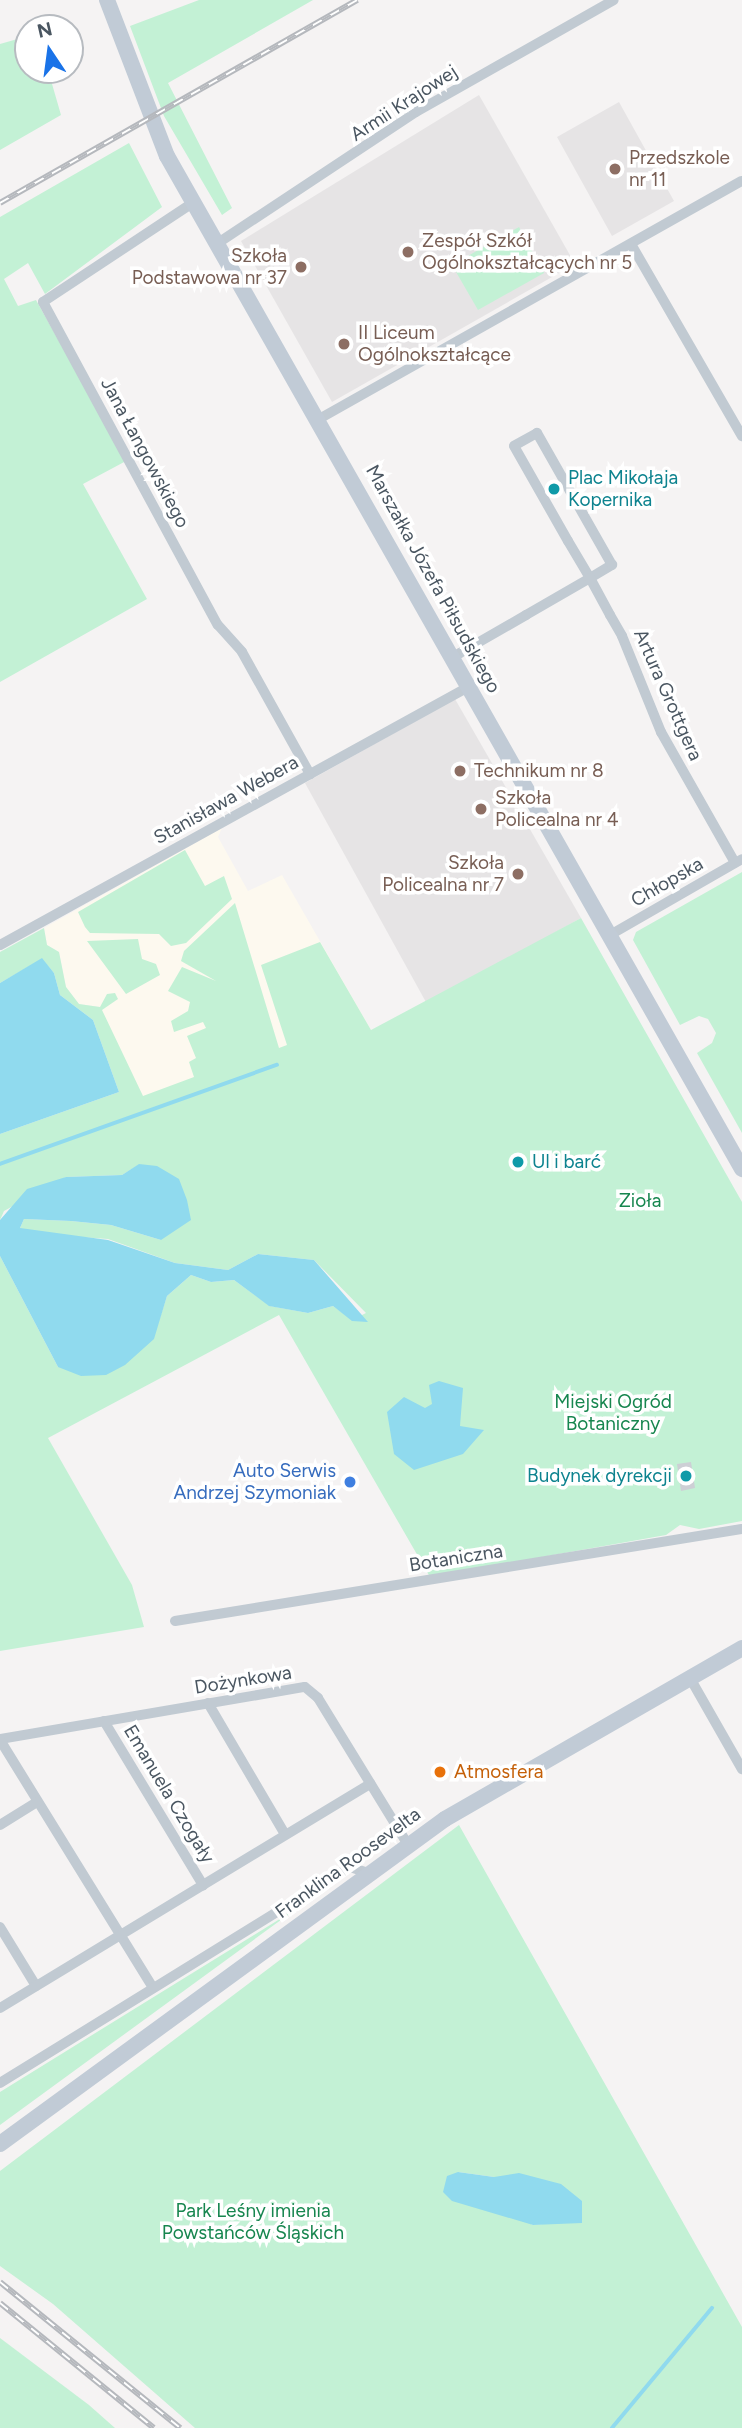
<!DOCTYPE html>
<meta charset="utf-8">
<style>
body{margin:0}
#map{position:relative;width:742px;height:2428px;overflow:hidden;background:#f5f3f3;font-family:Figtree,sans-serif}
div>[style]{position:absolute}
.commercial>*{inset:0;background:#fdf9ef}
.education>*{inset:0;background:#e6e4e5}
.green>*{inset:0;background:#c3f1d5}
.water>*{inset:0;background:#90daee}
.stream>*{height:3.5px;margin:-1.75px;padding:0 1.75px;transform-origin:1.75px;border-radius:1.75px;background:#90daee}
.building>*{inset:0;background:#cdcfd5}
.street>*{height:10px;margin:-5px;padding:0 5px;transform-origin:5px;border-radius:5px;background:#c1cad2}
.secondary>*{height:16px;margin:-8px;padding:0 8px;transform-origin:8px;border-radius:8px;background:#c1cbd6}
.rail>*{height:6px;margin-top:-3px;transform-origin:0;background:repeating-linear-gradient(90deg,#fff 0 10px,#b5b8bd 0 20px);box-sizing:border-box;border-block:2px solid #b5b8bd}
.dots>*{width:19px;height:19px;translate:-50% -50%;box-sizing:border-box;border:4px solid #fff;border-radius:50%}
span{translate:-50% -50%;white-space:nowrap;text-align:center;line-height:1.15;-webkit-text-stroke:7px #fff;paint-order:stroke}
.street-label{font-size:19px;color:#4a5661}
.education-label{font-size:19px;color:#785e54}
.left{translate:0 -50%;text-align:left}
.right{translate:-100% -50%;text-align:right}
.culture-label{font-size:19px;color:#0d838f}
.park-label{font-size:19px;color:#17864f}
.shop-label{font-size:19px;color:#366cbe}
.food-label{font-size:19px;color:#c56008}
.north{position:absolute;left:14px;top:14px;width:70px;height:70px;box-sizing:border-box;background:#fff;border:2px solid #b7bbc0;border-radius:50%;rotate:347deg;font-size:19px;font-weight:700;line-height:28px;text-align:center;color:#4a5661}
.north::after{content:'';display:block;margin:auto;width:24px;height:32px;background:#1a73e8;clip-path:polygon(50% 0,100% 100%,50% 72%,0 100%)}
</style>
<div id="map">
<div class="commercial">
<div style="clip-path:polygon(222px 828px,218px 837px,248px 891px,282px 875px,371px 1030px,144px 1100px,100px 1007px,79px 1004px,66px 987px,59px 952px,47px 945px,44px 928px)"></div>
</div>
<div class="education">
<div style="clip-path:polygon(479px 95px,575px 264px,332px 402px,241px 241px)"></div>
<div style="clip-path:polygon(619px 102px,674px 201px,612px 236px,557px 137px)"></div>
<div style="clip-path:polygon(455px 699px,581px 918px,427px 1004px,305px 783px)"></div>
</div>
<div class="green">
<div style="clip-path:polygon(199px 0,313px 0,168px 83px,232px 208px,222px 215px,164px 116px,130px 26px)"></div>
<div style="clip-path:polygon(28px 36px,28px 70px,48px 70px,61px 115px,0 150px,0 44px)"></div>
<div style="clip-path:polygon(129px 143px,162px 207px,45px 294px,28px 263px,4px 279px,18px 306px,36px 300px,126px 461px,83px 484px,147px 599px,0 682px,0 217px)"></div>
<div style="clip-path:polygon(519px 227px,544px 273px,478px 310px,452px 265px)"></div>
<div style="clip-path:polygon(185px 850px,205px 886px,224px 876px,232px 899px,186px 943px,171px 946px,159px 934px,90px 933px,85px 927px,78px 912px)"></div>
<div style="clip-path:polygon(742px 872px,742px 1133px,697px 1053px,712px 1043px,716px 1033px,708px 1019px,699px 1016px,680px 1025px,633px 940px,636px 932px)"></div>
<div style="clip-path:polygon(235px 903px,279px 1048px,287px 1045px,261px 965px,320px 942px,371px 1030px,581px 918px,742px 1202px,742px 1521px,699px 1529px,680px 1525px,666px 1535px,430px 1577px,279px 1315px,48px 1438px,132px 1585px,144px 1627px,0 1651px,0 1256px,58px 1367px,153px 1339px,167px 1296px,191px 1275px,211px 1282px,234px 1280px,270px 1306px,308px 1313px,333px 1306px,352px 1320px,366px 1313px,314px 1260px,258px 1254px,228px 1270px,175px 1263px,108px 1239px,23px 1233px,20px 1228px,24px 1219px,71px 1221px,111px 1225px,161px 1240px,140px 1164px,122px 1175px,66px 1177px,4px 1211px,0 1220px,0 1134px,119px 1092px,93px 1020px,60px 995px,54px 973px,42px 959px,0 983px,0 952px,44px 928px,47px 945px,59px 952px,66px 987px,79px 1004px,100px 1007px,107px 994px,115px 993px,118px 999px,102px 1010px,143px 1096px,194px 1077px,189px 1062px,196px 1058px,187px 1036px,206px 1028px,203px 1022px,174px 1032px,171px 1021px,188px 1011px,190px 1002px,168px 991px,182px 967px,216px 981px,181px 961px,184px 951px)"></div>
<div style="clip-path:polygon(138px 939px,142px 959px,156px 964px,160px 975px,126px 994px,87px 941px)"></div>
<div style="clip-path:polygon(evenodd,459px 1825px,742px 2327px,742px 2428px,195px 2428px,53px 2304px,0 2266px,0 2171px,459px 1825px,458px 2172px,494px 2177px,553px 2223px,533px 2225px,518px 2218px,458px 2172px)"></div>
<div style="clip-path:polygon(325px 1891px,285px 1917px,0 2125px,0 2092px)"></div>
<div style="clip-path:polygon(0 2338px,89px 2405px,115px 2428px,0 2428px)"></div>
</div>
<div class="water">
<div style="clip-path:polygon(42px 958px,54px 973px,60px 995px,93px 1020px,119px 1092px,0 1134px,0 983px)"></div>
<div style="clip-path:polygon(139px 1164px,157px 1166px,179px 1179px,187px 1200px,191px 1220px,161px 1240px,111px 1225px,71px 1221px,24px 1219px,20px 1228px,108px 1240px,175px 1263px,228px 1270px,258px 1254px,314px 1260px,368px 1322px,352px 1321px,333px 1306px,308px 1313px,269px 1306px,234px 1280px,211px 1282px,191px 1275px,167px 1296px,154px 1339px,125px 1365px,106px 1375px,81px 1376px,58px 1367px,0 1256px,0 1220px,27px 1189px,66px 1177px,122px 1175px)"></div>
<div style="clip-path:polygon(439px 1381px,463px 1388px,460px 1426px,484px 1430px,463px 1454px,414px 1470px,394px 1454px,387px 1412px,404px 1397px,425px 1408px,432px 1404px,429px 1385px)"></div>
<div style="clip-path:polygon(458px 2172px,494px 2177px,519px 2173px,561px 2184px,582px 2201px,582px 2223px,533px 2225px,452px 2201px,443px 2192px,447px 2176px)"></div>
</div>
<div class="stream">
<div style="left:0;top:1164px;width:294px;rotate:-19.7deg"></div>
<div style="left:612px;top:2428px;width:156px;rotate:-50.2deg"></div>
</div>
<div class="building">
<div style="clip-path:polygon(691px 1462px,695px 1488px,681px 1491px,677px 1464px)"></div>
</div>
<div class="street">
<div style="left:194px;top:202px;width:181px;rotate:146.5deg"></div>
<div style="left:43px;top:302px;width:367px;rotate:61.6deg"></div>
<div style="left:218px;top:625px;width:36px;rotate:48deg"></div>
<div style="left:242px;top:652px;width:140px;rotate:60.9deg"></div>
<div style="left:218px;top:243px;width:237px;rotate:-33.5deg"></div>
<div style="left:416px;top:112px;width:227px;rotate:-29.5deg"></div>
<div style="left:631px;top:244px;width:222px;rotate:60deg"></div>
<div style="left:319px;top:419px;width:485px;rotate:-29.4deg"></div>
<div style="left:454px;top:657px;width:7px;rotate:-34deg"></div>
<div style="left:460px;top:653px;width:76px;rotate:-29.9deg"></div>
<div style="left:526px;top:615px;width:74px;rotate:-30deg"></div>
<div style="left:590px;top:578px;width:26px;rotate:-31deg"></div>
<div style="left:612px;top:565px;width:152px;rotate:-119.6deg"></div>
<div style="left:537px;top:433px;width:26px;rotate:151deg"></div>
<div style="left:514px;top:446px;width:109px;rotate:60.4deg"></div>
<div style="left:568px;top:541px;width:43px;rotate:59.3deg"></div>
<div style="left:590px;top:578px;width:42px;rotate:61.6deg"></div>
<div style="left:610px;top:615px;width:24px;rotate:60deg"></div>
<div style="left:622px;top:636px;width:104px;rotate:67.9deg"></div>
<div style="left:661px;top:732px;width:150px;rotate:60.5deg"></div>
<div style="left:610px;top:935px;width:152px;rotate:-29.9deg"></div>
<div style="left:0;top:945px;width:537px;rotate:-28.86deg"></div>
<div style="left:175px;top:1621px;width:574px;rotate:-9.22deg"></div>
<div style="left:690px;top:1678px;width:105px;rotate:60.3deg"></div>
<div style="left:208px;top:1703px;width:152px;rotate:59.6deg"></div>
<div style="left:104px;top:1721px;width:192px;rotate:58.9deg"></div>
<div style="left:0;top:1739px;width:309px;rotate:-9.7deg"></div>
<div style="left:305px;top:1687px;width:17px;rotate:40deg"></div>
<div style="left:318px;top:1698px;width:172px;rotate:58.5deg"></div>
<div style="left:0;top:1740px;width:291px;rotate:58.3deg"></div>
<div style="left:0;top:1825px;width:44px;rotate:-31.9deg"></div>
<div style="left:0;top:1927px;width:69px;rotate:58.6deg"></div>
<div style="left:0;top:2008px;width:433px;rotate:-31.2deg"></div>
<div style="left:0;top:2083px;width:411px;rotate:-31.7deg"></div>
<div style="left:350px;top:1867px;width:20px;rotate:18deg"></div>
</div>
<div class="secondary">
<div style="left:107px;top:0;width:167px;rotate:69deg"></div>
<div style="left:167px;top:156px;width:1165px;rotate:60.42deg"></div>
<div style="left:0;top:2144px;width:551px;rotate:-36.14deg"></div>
<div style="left:445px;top:1819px;width:343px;rotate:-29.9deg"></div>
</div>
<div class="rail">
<div style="left:0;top:203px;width:411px;rotate:-29.6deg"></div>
<div style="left:0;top:2282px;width:232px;rotate:39deg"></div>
<div style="left:0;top:2303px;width:198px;rotate:39.1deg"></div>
</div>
<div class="dots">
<div style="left:615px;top:169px;background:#8d6e63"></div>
<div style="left:408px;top:252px;background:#8d6e63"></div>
<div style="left:301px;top:267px;background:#8d6e63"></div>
<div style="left:344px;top:344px;background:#8d6e63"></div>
<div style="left:554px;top:489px;background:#0f9aa8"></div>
<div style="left:460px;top:771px;background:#8d6e63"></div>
<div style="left:481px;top:809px;background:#8d6e63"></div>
<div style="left:518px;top:874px;background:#8d6e63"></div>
<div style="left:518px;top:1162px;background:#0f9aa8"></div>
<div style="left:686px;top:1476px;background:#0f9aa8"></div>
<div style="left:350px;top:1482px;background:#3f7fe0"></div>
<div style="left:440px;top:1772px;background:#e8710a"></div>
</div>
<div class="street-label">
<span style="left:404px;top:103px;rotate:-33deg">Armii Krajowej</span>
<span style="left:145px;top:453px;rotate:62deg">Jana Łangowskiego</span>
<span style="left:433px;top:579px;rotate:61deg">Marszałka Józefa Piłsudskiego</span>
<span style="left:668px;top:695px;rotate:66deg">Artura Grottgera</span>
<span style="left:226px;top:800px;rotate:-29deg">Stanisława Webera</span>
<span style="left:667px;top:882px;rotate:-30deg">Chłopska</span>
<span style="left:456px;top:1558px;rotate:-9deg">Botaniczna</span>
<span style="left:243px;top:1680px;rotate:-9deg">Dożynkowa</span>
<span style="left:169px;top:1794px;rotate:59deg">Emanuela Czogały</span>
<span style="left:348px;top:1863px;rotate:-36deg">Franklina Roosevelta</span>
</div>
<div class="education-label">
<span class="left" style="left:629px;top:169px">Przedszkole<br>nr 11</span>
<span class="left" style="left:422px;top:252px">Zespół Szkół<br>Ogólnokształcących nr 5</span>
<span class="right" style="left:287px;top:267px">Szkoła<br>Podstawowa nr 37</span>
<span class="left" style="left:358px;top:344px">II Liceum<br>Ogólnokształcące</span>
<span class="left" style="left:474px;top:771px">Technikum nr 8</span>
<span class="left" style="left:495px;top:809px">Szkoła<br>Policealna nr 4</span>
<span class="right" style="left:504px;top:874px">Szkoła<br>Policealna nr 7</span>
</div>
<div class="culture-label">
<span class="left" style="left:568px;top:489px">Plac Mikołaja<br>Kopernika</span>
<span class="left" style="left:532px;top:1162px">Ul i barć</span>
<span class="right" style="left:672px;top:1476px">Budynek dyrekcji</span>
</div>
<div class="park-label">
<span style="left:640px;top:1201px">Zioła</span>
<span style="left:613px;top:1413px">Miejski Ogród<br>Botaniczny</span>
<span style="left:253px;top:2222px">Park Leśny imienia<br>Powstańców Śląskich</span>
</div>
<div class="shop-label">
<span class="right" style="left:336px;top:1482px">Auto Serwis<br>Andrzej Szymoniak</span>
</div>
<div class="food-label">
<span class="left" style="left:454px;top:1772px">Atmosfera</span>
</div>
<div class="north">N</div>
</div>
